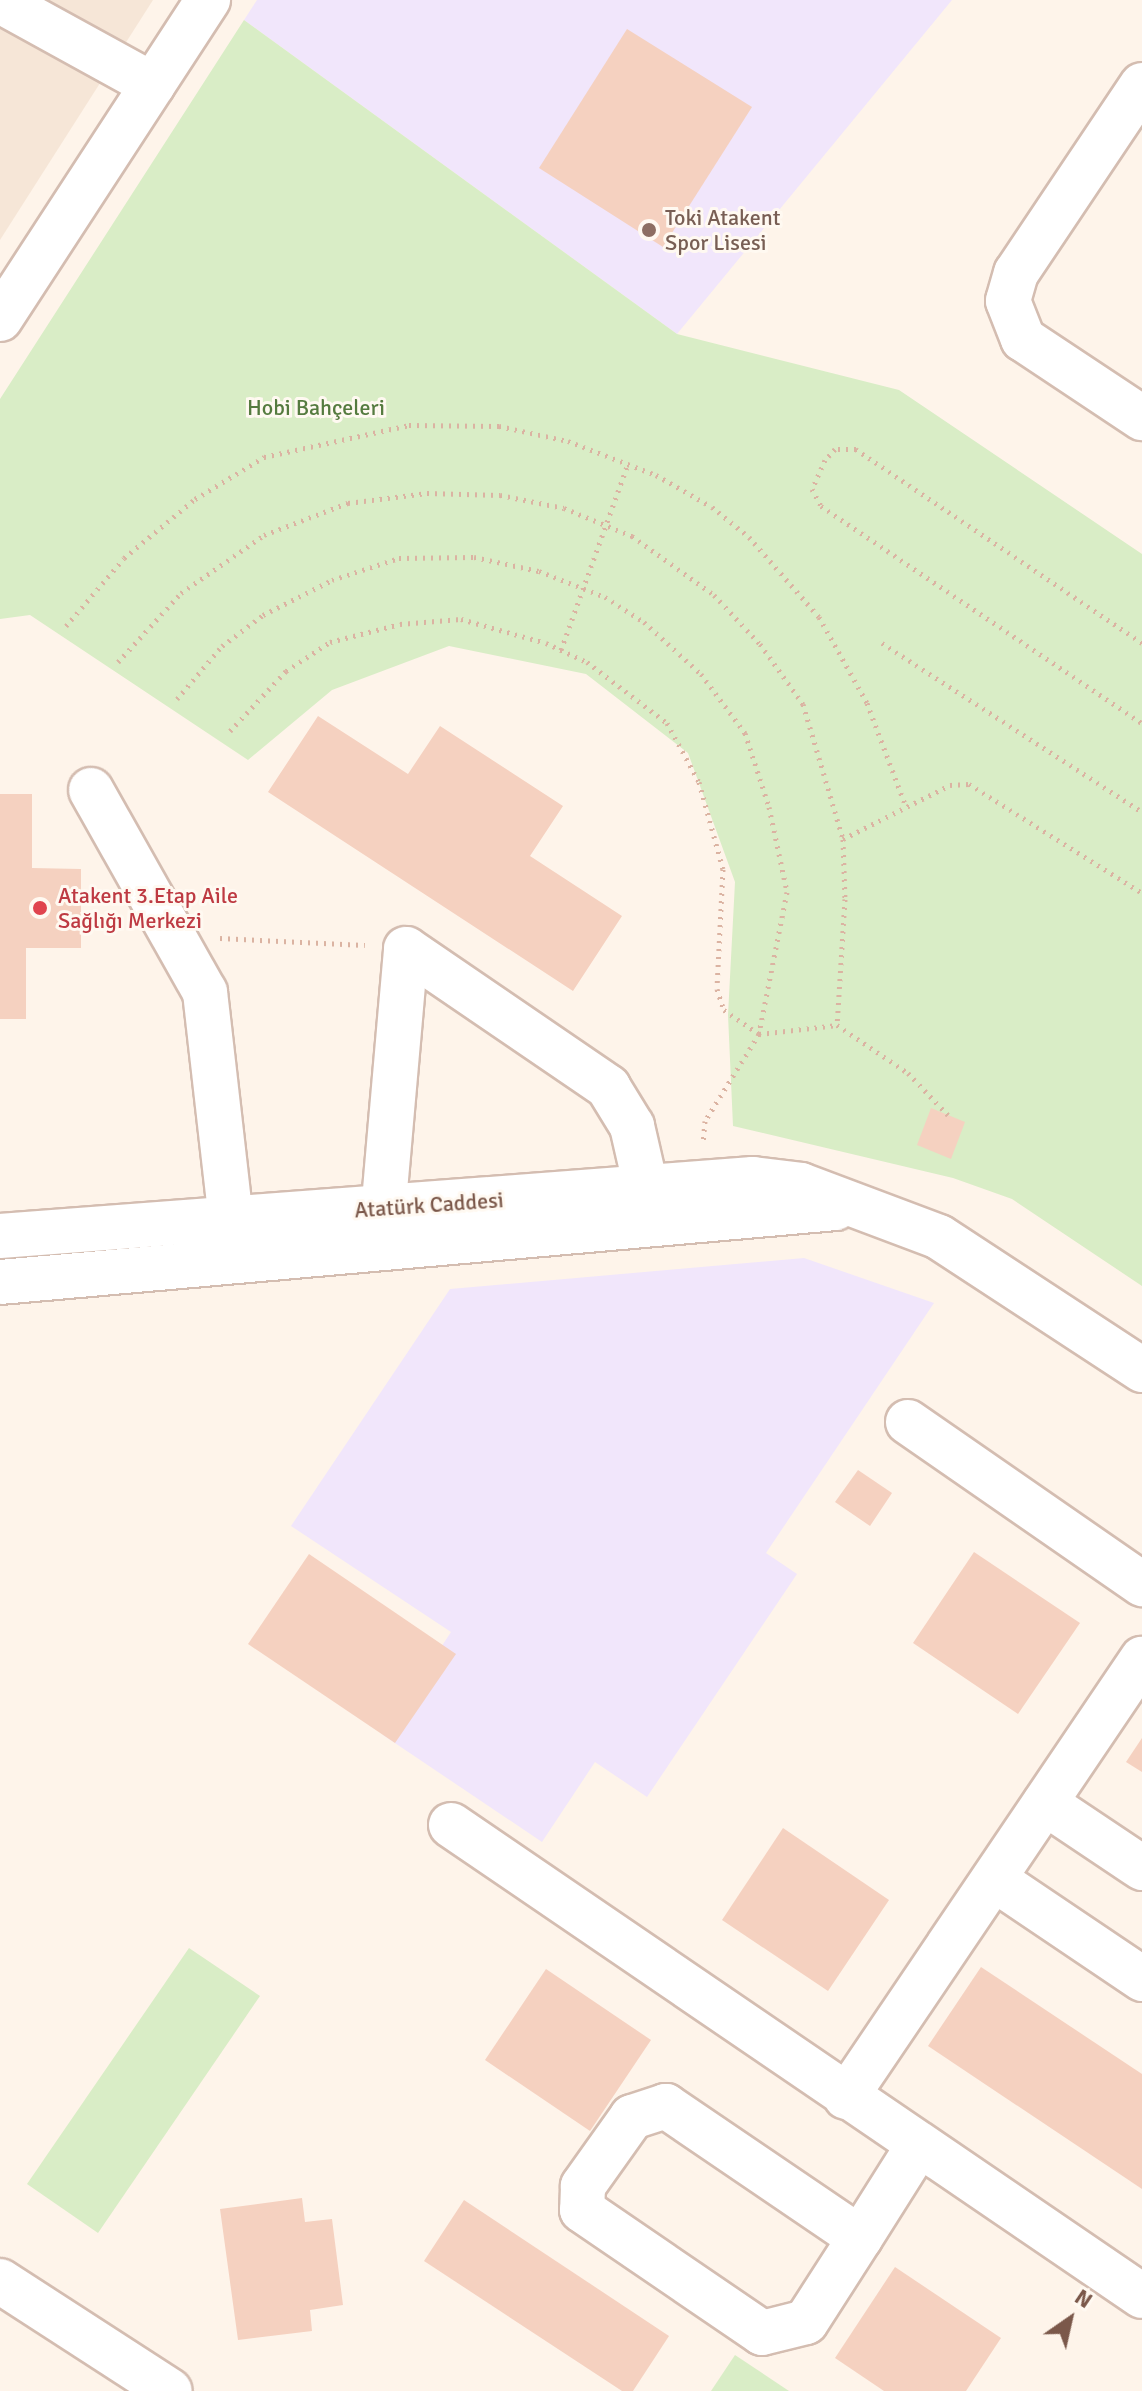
<!DOCTYPE html>
<meta charset="utf-8">
<style>
body{margin:0}
#map{position:relative;width:1142px;height:2391px;overflow:hidden;background:#fef4ea;font-family:Signika,sans-serif}
div>[style]{position:absolute}
.residential>*{inset:0;background:#f6e6d7}
.education>*{inset:0;background:#f1e6fb}
.green>*{inset:0;background:#d9edc6}
.building>*{inset:0;background:#f5d1c0}
.path>*{height:5px;margin-top:-2.5px;transform-origin:0;background:repeating-linear-gradient(90deg,#dbb3a2 0 2px,transparent 0 8px)}
.roads{filter:drop-shadow(2px 0 #d4bdb1) drop-shadow(-2px 0 #d4bdb1) drop-shadow(0 2px #d4bdb1) drop-shadow(0 -2px #d4bdb1)}
.minor>*{height:44px;margin:-22px;padding:0 22px;transform-origin:22px;border-radius:22px;background:#fff}
.dots>*{width:22px;height:22px;translate:-50% -50%;box-sizing:border-box;border:4px solid #fff9f1;border-radius:50%}
span{translate:-50% -50%;white-space:nowrap;text-align:center;line-height:1.15;-webkit-text-stroke:6px #fff9f1;paint-order:stroke}
.education-label{font-size:22px;color:#785e54}
.left{translate:0 -50%;text-align:left}
.park-label{font-size:22px;color:#557b3f}
.health-label{font-size:22px;color:#be3a42}
.street-label{font-size:22px;color:#7b584a}
.north{position:absolute;left:1030px;top:2279px;width:80px;height:80px;-webkit-text-stroke:6px #fff9f1;paint-order:stroke;rotate:34deg;font-size:22px;font-weight:700;line-height:32px;text-align:center;color:#7b584a}
.north::after{content:'';display:block;margin:auto;width:28px;height:36px;background:#7b584a;clip-path:polygon(50% 0,100% 100%,50% 72%,0 100%)}
</style>
<div id="map">
<div class="residential">
<div style="clip-path:polygon(0 0,153px 0,0 240px)"></div>
</div>
<div class="education">
<div style="clip-path:polygon(257px 0,952px 0,677px 334px,244px 20px)"></div>
<div style="clip-path:polygon(804px 1258px,934px 1303px,766px 1553px,797px 1574px,647px 1797px,595px 1762px,542px 1842px,383px 1735px,451px 1632px,291px 1526px,450px 1289px)"></div>
</div>
<div class="green">
<div style="clip-path:polygon(244px 20px,677px 334px,899px 390px,1142px 554px,1142px 1286px,1012px 1199px,953px 1178px,733px 1126px,728px 1015px,735px 882px,688px 753px,586px 674px,449px 646px,332px 690px,248px 760px,30px 615px,0 619px,0 399px)"></div>
<div style="clip-path:polygon(189px 1948px,260px 1996px,98px 2233px,27px 2184px)"></div>
<div style="clip-path:polygon(735px 2355px,789px 2391px,711px 2391px)"></div>
</div>
<div class="building">
<div style="clip-path:polygon(627px 29px,752px 107px,663px 247px,539px 168px)"></div>
<div style="clip-path:polygon(318px 716px,408px 774px,440px 726px,563px 806px,530px 856px,622px 916px,573px 991px,268px 792px)"></div>
<div style="clip-path:polygon(0 794px,32px 794px,32px 868px,81px 869px,81px 948px,26px 948px,26px 1019px,0 1019px)"></div>
<div style="clip-path:polygon(931px 1108px,965px 1122px,951px 1159px,917px 1145px)"></div>
<div style="clip-path:polygon(858px 1470px,892px 1493px,870px 1526px,835px 1502px)"></div>
<div style="clip-path:polygon(974px 1552px,1080px 1623px,1018px 1714px,913px 1643px)"></div>
<div style="clip-path:polygon(309px 1554px,456px 1654px,395px 1743px,248px 1644px)"></div>
<div style="clip-path:polygon(1142px 1738px,1142px 1772px,1126px 1762px)"></div>
<div style="clip-path:polygon(783px 1828px,889px 1900px,828px 1991px,722px 1920px)"></div>
<div style="clip-path:polygon(981px 1967px,1142px 2074px,1142px 2189px,928px 2046px)"></div>
<div style="clip-path:polygon(546px 1969px,651px 2040px,590px 2131px,485px 2060px)"></div>
<div style="clip-path:polygon(302px 2198px,305px 2222px,332px 2219px,343px 2305px,310px 2310px,312px 2331px,238px 2340px,220px 2209px)"></div>
<div style="clip-path:polygon(464px 2200px,669px 2336px,633px 2391px,622px 2391px,424px 2261px)"></div>
<div style="clip-path:polygon(895px 2267px,1001px 2338px,966px 2391px,884px 2391px,835px 2358px)"></div>
</div>
<div class="path">
<div style="left:66px;top:626px;width:89px;rotate:-49.5deg"></div>
<div style="left:124px;top:558px;width:92px;rotate:-39.7deg"></div>
<div style="left:195px;top:499px;width:81px;rotate:-31.3deg"></div>
<div style="left:264px;top:457px;width:148px;rotate:-12.4deg"></div>
<div style="left:409px;top:425px;width:90px;rotate:0.6deg"></div>
<div style="left:499px;top:426px;width:71px;rotate:12.3deg"></div>
<div style="left:568px;top:441px;width:94px;rotate:21.1deg"></div>
<div style="left:656px;top:475px;width:64px;rotate:29.7deg"></div>
<div style="left:712px;top:507px;width:48px;rotate:39deg"></div>
<div style="left:749px;top:537px;width:106px;rotate:48.8deg"></div>
<div style="left:819px;top:617px;width:98px;rotate:60.8deg"></div>
<div style="left:867px;top:703px;width:111px;rotate:69.4deg"></div>
<div style="left:882px;top:643px;width:310px;rotate:33deg"></div>
<div style="left:1142px;top:643px;width:346px;rotate:-145.9deg"></div>
<div style="left:856px;top:449px;width:21px;rotate:180deg"></div>
<div style="left:835px;top:449px;width:15px;rotate:132deg"></div>
<div style="left:825px;top:460px;width:32px;rotate:114deg"></div>
<div style="left:812px;top:489px;width:19px;rotate:62deg"></div>
<div style="left:821px;top:506px;width:387px;rotate:34.1deg"></div>
<div style="left:561px;top:650px;width:198px;rotate:-70.2deg"></div>
<div style="left:118px;top:662px;width:93px;rotate:-47.6deg"></div>
<div style="left:181px;top:593px;width:101px;rotate:-34.9deg"></div>
<div style="left:264px;top:535px;width:90px;rotate:-20.9deg"></div>
<div style="left:348px;top:503px;width:80px;rotate:-7.2deg"></div>
<div style="left:427px;top:493px;width:73px;rotate:1.6deg"></div>
<div style="left:500px;top:495px;width:65px;rotate:11.5deg"></div>
<div style="left:564px;top:508px;width:74px;rotate:22.4deg"></div>
<div style="left:632px;top:536px;width:101px;rotate:35.7deg"></div>
<div style="left:714px;top:595px;width:67px;rotate:46.8deg"></div>
<div style="left:760px;top:644px;width:74px;rotate:54.4deg"></div>
<div style="left:803px;top:704px;width:141px;rotate:73.5deg"></div>
<div style="left:843px;top:839px;width:60px;rotate:88.1deg"></div>
<div style="left:845px;top:899px;width:126px;rotate:93.6deg"></div>
<div style="left:837px;top:1025px;width:86px;rotate:34.1deg"></div>
<div style="left:908px;top:1073px;width:58px;rotate:46.4deg"></div>
<div style="left:177px;top:699px;width:70px;rotate:-49.7deg"></div>
<div style="left:222px;top:646px;width:51px;rotate:-37.1deg"></div>
<div style="left:263px;top:615px;width:77px;rotate:-26.9deg"></div>
<div style="left:332px;top:580px;width:71px;rotate:-18.2deg"></div>
<div style="left:399px;top:558px;width:75px;rotate:-0.8deg"></div>
<div style="left:474px;top:557px;width:66px;rotate:12.2deg"></div>
<div style="left:539px;top:571px;width:71px;rotate:21.5deg"></div>
<div style="left:605px;top:597px;width:46px;rotate:32.7deg"></div>
<div style="left:644px;top:622px;width:77px;rotate:42.4deg"></div>
<div style="left:701px;top:674px;width:74px;rotate:53.3deg"></div>
<div style="left:745px;top:733px;width:78px;rotate:72deg"></div>
<div style="left:769px;top:807px;width:87px;rotate:78deg"></div>
<div style="left:787px;top:892px;width:145px;rotate:101.2deg"></div>
<div style="left:759px;top:1034px;width:102px;rotate:121.8deg"></div>
<div style="left:705px;top:1121px;width:23px;rotate:95deg"></div>
<div style="left:230px;top:731px;width:82px;rotate:-47deg"></div>
<div style="left:286px;top:671px;width:53px;rotate:-33.4deg"></div>
<div style="left:330px;top:642px;width:72px;rotate:-14.4deg"></div>
<div style="left:400px;top:624px;width:61px;rotate:-4.7deg"></div>
<div style="left:461px;top:619px;width:88px;rotate:15.8deg"></div>
<div style="left:546px;top:643px;width:45px;rotate:24.9deg"></div>
<div style="left:587px;top:662px;width:101px;rotate:37.3deg"></div>
<div style="left:667px;top:723px;width:67px;rotate:61.5deg"></div>
<div style="left:699px;top:782px;width:90px;rotate:74.6deg"></div>
<div style="left:723px;top:869px;width:120px;rotate:92.9deg"></div>
<div style="left:717px;top:989px;width:22px;rotate:72deg"></div>
<div style="left:724px;top:1010px;width:42px;rotate:34.4deg"></div>
<div style="left:759px;top:1034px;width:79px;rotate:-6.6deg"></div>
<div style="left:843px;top:839px;width:120px;rotate:-26.8deg"></div>
<div style="left:950px;top:785px;width:19px;rotate:-3deg"></div>
<div style="left:969px;top:784px;width:204px;rotate:32.2deg"></div>
<div style="left:220px;top:938px;width:145px;rotate:2.8deg"></div>
</div>
<div class="roads">
<div class="minor">
<div style="left:2px;top:2px;width:172px;rotate:28.8deg"></div>
<div style="left:1142px;top:85px;width:226px;rotate:123.8deg"></div>
<div style="left:1016px;top:273px;width:29px;rotate:106deg"></div>
<div style="left:1008px;top:301px;width:41px;rotate:68.5deg"></div>
<div style="left:1023px;top:339px;width:143px;rotate:33.6deg"></div>
<div style="left:0;top:319px;width:381px;rotate:-56.9deg"></div>
<div style="left:91px;top:790px;width:232px;rotate:60.6deg"></div>
<div style="left:205px;top:992px;width:258px;rotate:83.5deg"></div>
<div style="left:0;top:1236px;width:755px;rotate:-4.33deg"></div>
<div style="left:753px;top:1179px;width:48px;rotate:7.1deg"></div>
<div style="left:801px;top:1185px;width:147px;rotate:20.6deg"></div>
<div style="left:939px;top:1237px;width:243px;rotate:33.2deg"></div>
<div style="left:381px;top:1236px;width:288px;rotate:-85deg"></div>
<div style="left:406px;top:949px;width:245px;rotate:34.3deg"></div>
<div style="left:608px;top:1087px;width:46px;rotate:58.4deg"></div>
<div style="left:632px;top:1126px;width:63px;rotate:77.1deg"></div>
<div style="left:0;top:1282px;width:839px;rotate:-5.06deg"></div>
<div style="left:908px;top:1422px;width:285px;rotate:34.7deg"></div>
<div style="left:1045px;top:1803px;width:117px;rotate:33.8deg"></div>
<div style="left:451px;top:1825px;width:836px;rotate:34.28deg"></div>
<div style="left:994px;top:1879px;width:179px;rotate:34deg"></div>
<div style="left:846px;top:2097px;width:529px;rotate:-55.95deg"></div>
<div style="left:860px;top:2238px;width:235px;rotate:-145.8deg"></div>
<div style="left:666px;top:2106px;width:36px;rotate:162deg"></div>
<div style="left:632px;top:2117px;width:85px;rotate:125.4deg"></div>
<div style="left:583px;top:2186px;width:24px;rotate:92deg"></div>
<div style="left:582px;top:2210px;width:218px;rotate:34.3deg"></div>
<div style="left:762px;top:2333px;width:45px;rotate:-14deg"></div>
<div style="left:806px;top:2322px;width:100px;rotate:-57.3deg"></div>
<div style="left:860px;top:2238px;width:109px;rotate:-57.8deg"></div>
<div style="left:0;top:2281px;width:202px;rotate:32.9deg"></div>
</div>
</div>
<div class="dots">
<div style="left:649px;top:230px;background:#8d6e63"></div>
<div style="left:40px;top:908px;background:#e0444e"></div>
</div>
<div class="education-label">
<span class="left" style="left:665px;top:230px">Toki Atakent<br>Spor Lisesi</span>
</div>
<div class="park-label">
<span style="left:316px;top:408px">Hobi Bahçeleri</span>
</div>
<div class="health-label">
<span class="left" style="left:58px;top:908px">Atakent 3.Etap Aile<br>Sağlığı Merkezi</span>
</div>
<div class="street-label">
<span style="left:429px;top:1205px;rotate:-4deg">Atatürk Caddesi</span>
</div>
<div class="north">N</div>
</div>
